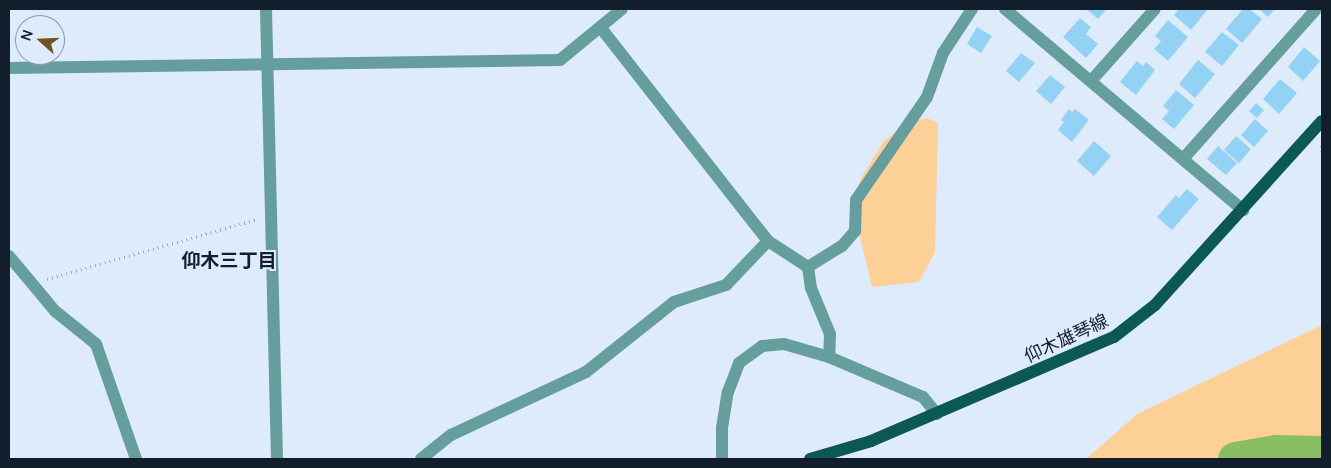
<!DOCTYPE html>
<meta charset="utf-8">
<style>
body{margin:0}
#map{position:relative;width:1331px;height:468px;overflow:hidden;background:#deebfa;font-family:Manrope,"Noto Sans JP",sans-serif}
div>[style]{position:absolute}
.green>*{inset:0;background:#fdd098}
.river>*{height:35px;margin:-17.5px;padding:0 17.5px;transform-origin:17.5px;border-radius:17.5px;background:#8abe63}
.building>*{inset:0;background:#94d2f5}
.path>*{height:3px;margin-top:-1.5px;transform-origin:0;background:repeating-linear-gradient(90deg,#9ca9b8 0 1px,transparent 0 5px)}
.minor>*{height:12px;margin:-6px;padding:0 6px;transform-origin:6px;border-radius:6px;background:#659e9c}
.major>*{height:12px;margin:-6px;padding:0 6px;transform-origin:6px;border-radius:6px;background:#0b5856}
span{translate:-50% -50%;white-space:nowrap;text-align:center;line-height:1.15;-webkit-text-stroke:4px #deebfa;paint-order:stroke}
.street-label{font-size:18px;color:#121e2c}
.neighbourhood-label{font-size:19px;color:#121e2c;font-weight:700}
.frame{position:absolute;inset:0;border:10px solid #121e2c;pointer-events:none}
.north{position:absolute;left:15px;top:15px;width:50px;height:50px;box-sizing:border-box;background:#deebfa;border:1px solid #8c99a8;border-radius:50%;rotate:290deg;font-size:14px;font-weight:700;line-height:20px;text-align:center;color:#121e2c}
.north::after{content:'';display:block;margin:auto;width:18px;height:22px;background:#715227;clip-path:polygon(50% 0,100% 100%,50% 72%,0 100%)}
</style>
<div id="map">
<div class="green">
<div style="clip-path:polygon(927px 118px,938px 123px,935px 252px,919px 282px,872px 287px,853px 208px,860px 180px,883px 142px,906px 124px)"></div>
<div style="clip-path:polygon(1322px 325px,1322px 459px,1086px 459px,1137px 414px)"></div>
</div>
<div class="river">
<div style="left:1235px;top:459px;width:42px;rotate:-9.7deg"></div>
<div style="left:1276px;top:452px;width:46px;rotate:1.2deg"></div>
</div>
<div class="building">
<div style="clip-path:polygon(1086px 9px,1107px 9px,1098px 19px)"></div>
<div style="clip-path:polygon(1179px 9px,1208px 9px,1191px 30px,1174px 15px)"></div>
<div style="clip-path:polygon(1243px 9px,1249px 9px,1262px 19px,1242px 43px,1226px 29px)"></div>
<div style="clip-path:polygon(1259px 9px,1275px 9px,1268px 17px)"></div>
<div style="clip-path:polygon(1080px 18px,1091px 27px,1086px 34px,1098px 44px,1086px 58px,1063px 37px)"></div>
<div style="clip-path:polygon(1168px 20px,1188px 37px,1168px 61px,1154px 49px,1161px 41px,1155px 36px)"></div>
<div style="clip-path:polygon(977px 27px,992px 36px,981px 53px,967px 44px)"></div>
<div style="clip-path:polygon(1222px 32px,1239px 45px,1222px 66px,1205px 52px)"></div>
<div style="clip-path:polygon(1304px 47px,1320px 61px,1303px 81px,1288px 67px)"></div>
<div style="clip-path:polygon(1021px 53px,1035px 63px,1019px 82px,1006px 71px)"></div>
<div style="clip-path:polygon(1198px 60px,1215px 74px,1195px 98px,1179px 84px)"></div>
<div style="clip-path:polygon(1137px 61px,1143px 66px,1146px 62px,1155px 70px,1136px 95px,1120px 82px)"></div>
<div style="clip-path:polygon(1050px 75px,1065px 87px,1051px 104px,1036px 91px)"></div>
<div style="clip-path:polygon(1280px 79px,1297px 93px,1279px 114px,1263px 99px)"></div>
<div style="clip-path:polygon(1176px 90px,1194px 105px,1174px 129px,1162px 119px,1169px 111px,1163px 106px)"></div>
<div style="clip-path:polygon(1256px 103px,1264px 110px,1257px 118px,1249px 111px)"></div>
<div style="clip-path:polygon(1069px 109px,1072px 112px,1075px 109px,1089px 120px,1072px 142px,1058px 130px,1064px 122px,1061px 120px)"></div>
<div style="clip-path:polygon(1255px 119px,1268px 131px,1254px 147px,1241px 135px)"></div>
<div style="clip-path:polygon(1236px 136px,1251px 149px,1239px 163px,1224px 150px)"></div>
<div style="clip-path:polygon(1094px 141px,1111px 156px,1094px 176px,1077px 161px)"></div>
<div style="clip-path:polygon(1218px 146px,1237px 163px,1226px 175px,1207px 159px)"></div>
<div style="clip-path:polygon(1187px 189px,1199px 199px,1172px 230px,1157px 217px,1176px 195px,1179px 198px)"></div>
</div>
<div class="path">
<div style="left:1321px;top:145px;width:7px;rotate:82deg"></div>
<div style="left:47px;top:279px;width:218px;rotate:-15.9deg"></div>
</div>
<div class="minor">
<div style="left:266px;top:9px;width:450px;rotate:88.6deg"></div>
<div style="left:1005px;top:9px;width:312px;rotate:40.2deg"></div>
<div style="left:9px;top:68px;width:551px;rotate:-0.83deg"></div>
<div style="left:560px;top:60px;width:80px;rotate:-39.4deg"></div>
<div style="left:1091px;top:81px;width:96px;rotate:-48.4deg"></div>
<div style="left:1183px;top:159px;width:200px;rotate:-48.4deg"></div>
<div style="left:768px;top:241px;width:48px;rotate:33deg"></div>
<div style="left:808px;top:267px;width:21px;rotate:82deg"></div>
<div style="left:811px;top:288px;width:50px;rotate:67.6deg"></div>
<div style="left:830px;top:334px;width:23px;rotate:92deg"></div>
<div style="left:9px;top:256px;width:72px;rotate:50.1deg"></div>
<div style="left:55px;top:311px;width:53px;rotate:38.8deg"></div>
<div style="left:96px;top:344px;width:122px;rotate:70.8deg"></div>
<div style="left:808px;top:267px;width:40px;rotate:-32deg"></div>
<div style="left:842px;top:246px;width:20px;rotate:-49deg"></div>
<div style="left:855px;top:231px;width:31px;rotate:-88deg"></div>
<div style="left:856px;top:200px;width:125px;rotate:-55.4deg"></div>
<div style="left:927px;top:97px;width:47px;rotate:-70deg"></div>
<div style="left:943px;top:53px;width:53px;rotate:-56.6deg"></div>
<div style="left:421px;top:459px;width:38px;rotate:-39deg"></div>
<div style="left:451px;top:435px;width:149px;rotate:-25deg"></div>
<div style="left:586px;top:372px;width:112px;rotate:-38.5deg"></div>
<div style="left:674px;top:302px;width:55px;rotate:-18.1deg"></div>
<div style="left:726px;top:285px;width:61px;rotate:-46.3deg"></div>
<div style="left:768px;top:241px;width:272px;rotate:-128.1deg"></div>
<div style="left:722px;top:459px;width:31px;rotate:-90deg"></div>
<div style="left:722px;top:428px;width:36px;rotate:-81deg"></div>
<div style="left:728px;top:392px;width:31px;rotate:-69deg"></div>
<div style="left:739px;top:363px;width:29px;rotate:-36deg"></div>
<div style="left:762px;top:346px;width:22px;rotate:-5deg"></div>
<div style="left:784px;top:344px;width:47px;rotate:16.1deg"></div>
<div style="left:829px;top:357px;width:102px;rotate:23.1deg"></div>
<div style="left:923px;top:397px;width:22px;rotate:51deg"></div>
</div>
<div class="major">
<div style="left:810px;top:459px;width:64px;rotate:-16.4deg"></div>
<div style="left:871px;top:441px;width:264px;rotate:-23.2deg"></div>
<div style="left:1114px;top:337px;width:52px;rotate:-38deg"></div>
<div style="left:1155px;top:305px;width:248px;rotate:-47.8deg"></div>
</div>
<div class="street-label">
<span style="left:1066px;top:338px;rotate:-25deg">仰木雄琴線</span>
</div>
<div class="neighbourhood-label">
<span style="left:229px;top:261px">仰木三丁目</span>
</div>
<div class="frame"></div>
<div class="north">N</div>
</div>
